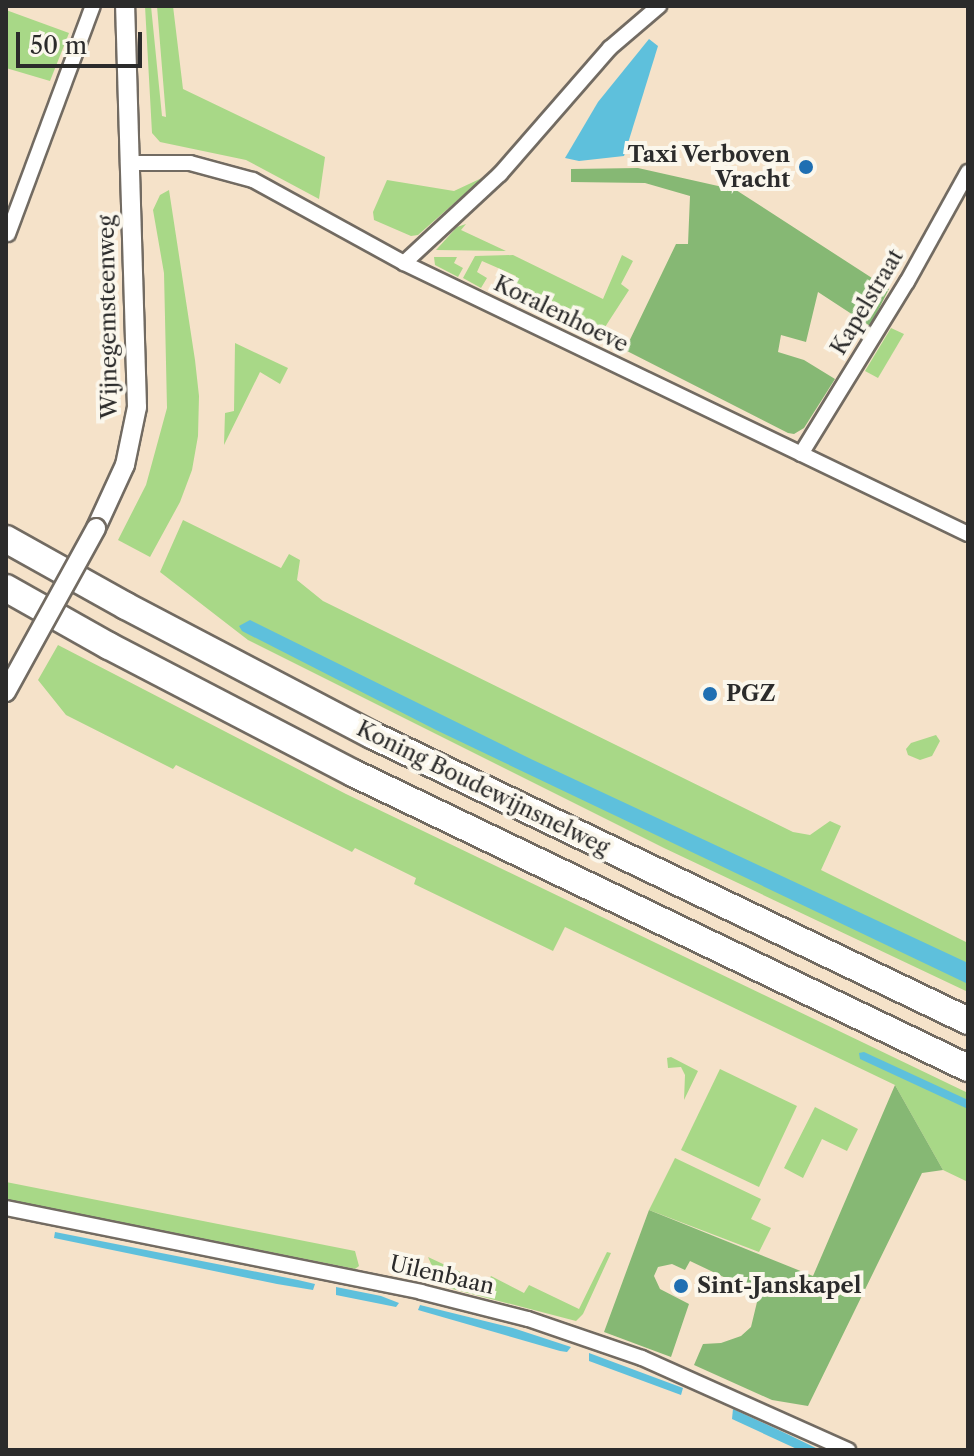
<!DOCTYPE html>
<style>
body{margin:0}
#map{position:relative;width:974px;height:1456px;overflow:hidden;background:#f5e2c9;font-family:"Libre Caslon Text",serif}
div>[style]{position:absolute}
.green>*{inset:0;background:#a8d887}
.forest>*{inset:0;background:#86b874}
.water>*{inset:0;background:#5ec0dc}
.roads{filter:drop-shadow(2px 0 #726b62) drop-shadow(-2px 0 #726b62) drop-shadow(0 2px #726b62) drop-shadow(0 -2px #726b62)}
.minor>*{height:14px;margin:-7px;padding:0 7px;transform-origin:7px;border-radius:7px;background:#fff}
.tertiary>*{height:18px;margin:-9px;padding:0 9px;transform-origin:9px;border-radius:9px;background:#fff}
.motorway>*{height:26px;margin:-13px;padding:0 13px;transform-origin:13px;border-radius:13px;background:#fff}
.bridges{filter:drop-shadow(2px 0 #726b62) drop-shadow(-2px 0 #726b62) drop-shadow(0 2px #726b62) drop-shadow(0 -2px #726b62)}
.tertiary-bridge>*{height:18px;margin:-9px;padding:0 9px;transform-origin:9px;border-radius:9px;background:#fff}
.dots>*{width:22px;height:22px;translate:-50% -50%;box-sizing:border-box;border:4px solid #fbf7ec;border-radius:50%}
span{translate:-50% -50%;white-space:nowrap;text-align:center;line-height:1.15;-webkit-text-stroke:8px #fbf7ec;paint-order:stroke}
.poi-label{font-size:22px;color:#2b2b2b;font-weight:700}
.right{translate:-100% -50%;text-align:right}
.left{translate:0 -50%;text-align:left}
.street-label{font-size:22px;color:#2b2b2b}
.frame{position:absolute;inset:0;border:8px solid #2b2b2b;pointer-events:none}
.scale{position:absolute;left:16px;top:32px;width:126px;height:36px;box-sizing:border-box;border:4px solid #2b2b2b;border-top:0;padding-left:10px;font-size:24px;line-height:28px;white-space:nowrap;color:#2b2b2b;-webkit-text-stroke:6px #fbf7ec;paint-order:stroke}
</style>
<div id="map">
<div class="green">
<div style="clip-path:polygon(145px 6px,151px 6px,162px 116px,166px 117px,157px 6px,173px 6px,183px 89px,325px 157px,319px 199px,246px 160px,160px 142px,152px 133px)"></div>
<div style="clip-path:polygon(6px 10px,69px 33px,50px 81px,6px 68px)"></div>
<div style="clip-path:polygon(484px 177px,418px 235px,411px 236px,374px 220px,373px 212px,387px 180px,454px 191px)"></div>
<div style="clip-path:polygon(169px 190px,195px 360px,199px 396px,198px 436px,192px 470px,180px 502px,150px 557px,118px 540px,146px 485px,167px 408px,164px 273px,153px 210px,160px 195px)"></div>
<div style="clip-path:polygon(466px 224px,461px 230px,506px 251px,436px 250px,457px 227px)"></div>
<div style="clip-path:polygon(513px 255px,603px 299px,622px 255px,633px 261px,621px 284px,629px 290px,596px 341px,497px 295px,501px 286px,509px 289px,516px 276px,482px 261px,477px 272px,487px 278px,481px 288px,463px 278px,475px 256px)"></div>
<div style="clip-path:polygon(434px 257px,457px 257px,454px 263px,463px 268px,458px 277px,435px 265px)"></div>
<div style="clip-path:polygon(891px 328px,904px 334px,878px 378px,865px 371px)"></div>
<div style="clip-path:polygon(235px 343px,288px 368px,280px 384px,260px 372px,224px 445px,225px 413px,234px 411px)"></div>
<div style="clip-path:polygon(183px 520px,281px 568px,289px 554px,300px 560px,297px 580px,323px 601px,793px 832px,810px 835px,830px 821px,841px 826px,821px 870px,968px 943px,968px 992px,664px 848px,248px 640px,160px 572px)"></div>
<div style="clip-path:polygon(58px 645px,346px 794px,968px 1093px,968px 1182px,943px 1170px,895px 1085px,565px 927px,553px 951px,414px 884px,416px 878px,355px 848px,352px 852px,176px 765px,173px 769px,66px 715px,38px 680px)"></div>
<div style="clip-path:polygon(936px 735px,940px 741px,932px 756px,920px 760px,908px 755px,906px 749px,911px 743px)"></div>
<div style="clip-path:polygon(671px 1057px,698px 1071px,684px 1100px,685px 1075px,681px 1067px,668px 1068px,667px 1058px)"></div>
<div style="clip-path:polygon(720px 1069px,797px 1106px,759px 1187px,681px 1150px)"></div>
<div style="clip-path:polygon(815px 1107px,858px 1129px,847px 1151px,822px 1139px,803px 1178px,784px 1168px)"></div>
<div style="clip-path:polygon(675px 1158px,761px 1199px,751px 1219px,771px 1228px,759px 1252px,649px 1210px)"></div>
<div style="clip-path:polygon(6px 1182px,355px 1251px,359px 1266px,355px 1269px,6px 1199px)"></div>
<div style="clip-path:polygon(607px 1252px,611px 1253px,583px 1314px,576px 1321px,441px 1286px,428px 1257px,486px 1284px,491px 1276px,524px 1293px,529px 1285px,579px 1309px)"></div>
</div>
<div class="forest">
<div style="clip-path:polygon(638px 168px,736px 190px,889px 289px,870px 326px,818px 292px,806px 342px,781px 335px,778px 352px,804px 360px,835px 379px,804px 428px,794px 434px,788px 433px,625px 350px,676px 244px,688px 244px,690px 196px,645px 183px,571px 182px,571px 169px)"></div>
<div style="clip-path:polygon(895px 1085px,943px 1170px,922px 1173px,808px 1406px,772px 1400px,694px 1365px,703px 1344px,721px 1343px,741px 1336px,751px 1327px,757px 1302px,751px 1290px,690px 1261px,685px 1270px,672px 1264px,658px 1267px,654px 1276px,660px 1289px,689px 1304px,671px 1357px,604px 1332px,649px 1210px,813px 1276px)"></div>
</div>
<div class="water">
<div style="clip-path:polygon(649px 39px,658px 46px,624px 156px,579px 161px,565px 158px,598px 102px)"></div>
<div style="clip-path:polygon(250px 620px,533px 760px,968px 963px,968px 984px,436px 730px,242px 631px,239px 626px)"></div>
<div style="clip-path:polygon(864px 1052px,968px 1100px,968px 1109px,860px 1059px,859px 1053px)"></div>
<div style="clip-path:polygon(55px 1232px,298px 1280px,315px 1284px,313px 1290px,277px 1284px,54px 1238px)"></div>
<div style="clip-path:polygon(336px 1287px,381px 1296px,399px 1303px,396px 1307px,336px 1295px)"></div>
<div style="clip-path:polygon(420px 1305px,513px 1328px,571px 1347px,567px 1352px,560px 1351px,418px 1310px)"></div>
<div style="clip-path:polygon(589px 1353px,683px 1388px,681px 1395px,589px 1361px)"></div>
<div style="clip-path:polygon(733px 1409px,783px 1432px,820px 1450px,799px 1450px,732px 1419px)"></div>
</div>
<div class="roads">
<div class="minor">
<div style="left:130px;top:163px;width:60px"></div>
<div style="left:190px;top:163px;width:65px;rotate:15.1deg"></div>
<div style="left:253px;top:180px;width:172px;rotate:28.8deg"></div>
<div style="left:404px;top:263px;width:626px;rotate:25.66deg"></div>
<div style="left:8px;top:234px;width:243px;rotate:-69.6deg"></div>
<div style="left:404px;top:263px;width:131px;rotate:-42.8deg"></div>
<div style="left:500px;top:174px;width:167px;rotate:-48.9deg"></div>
<div style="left:610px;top:48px;width:65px;rotate:-40.6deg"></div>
<div style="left:801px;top:454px;width:202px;rotate:-58.4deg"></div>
<div style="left:907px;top:282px;width:126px;rotate:-61deg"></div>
<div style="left:6px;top:1208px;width:423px;rotate:11.4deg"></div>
<div style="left:421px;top:1292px;width:110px;rotate:14.2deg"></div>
<div style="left:528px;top:1319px;width:120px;rotate:18.9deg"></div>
<div style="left:642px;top:1358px;width:226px;rotate:24.1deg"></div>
</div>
<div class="tertiary">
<div style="left:96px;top:528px;width:69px;rotate:-65.3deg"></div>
<div style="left:125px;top:465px;width:59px;rotate:-78.3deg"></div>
<div style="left:137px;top:407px;width:401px;rotate:-91.7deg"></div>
</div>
<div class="motorway">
<div style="left:6px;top:539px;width:137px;rotate:29.2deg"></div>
<div style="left:126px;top:606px;width:278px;rotate:27.7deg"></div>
<div style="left:372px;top:735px;width:661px;rotate:25.63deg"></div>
<div style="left:6px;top:588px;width:118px;rotate:29.4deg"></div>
<div style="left:109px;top:646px;width:275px;rotate:27.5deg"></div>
<div style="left:353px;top:773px;width:682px;rotate:25.63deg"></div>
</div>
</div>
<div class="bridges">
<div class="tertiary-bridge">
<div style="left:6px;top:692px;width:187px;rotate:-61.2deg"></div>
</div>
</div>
<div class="dots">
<div style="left:806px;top:167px;background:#1f6fb2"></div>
<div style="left:710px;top:694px;background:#1f6fb2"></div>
<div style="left:681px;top:1286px;background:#1f6fb2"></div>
</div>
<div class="poi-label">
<span class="right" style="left:790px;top:167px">Taxi Verboven<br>Vracht</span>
<span class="left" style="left:726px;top:694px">PGZ</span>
<span class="left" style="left:697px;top:1286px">Sint-Janskapel</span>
</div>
<div class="street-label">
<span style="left:867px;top:302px;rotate:-59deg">Kapelstraat</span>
<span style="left:561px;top:314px;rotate:26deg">Koralenhoeve</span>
<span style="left:108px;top:317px;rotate:-91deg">Wijnegemsteenweg</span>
<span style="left:483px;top:788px;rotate:26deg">Koning Boudewijnsnelweg</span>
<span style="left:442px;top:1275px;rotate:13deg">Uilenbaan</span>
</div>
<div class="frame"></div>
<div class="scale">50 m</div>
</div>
